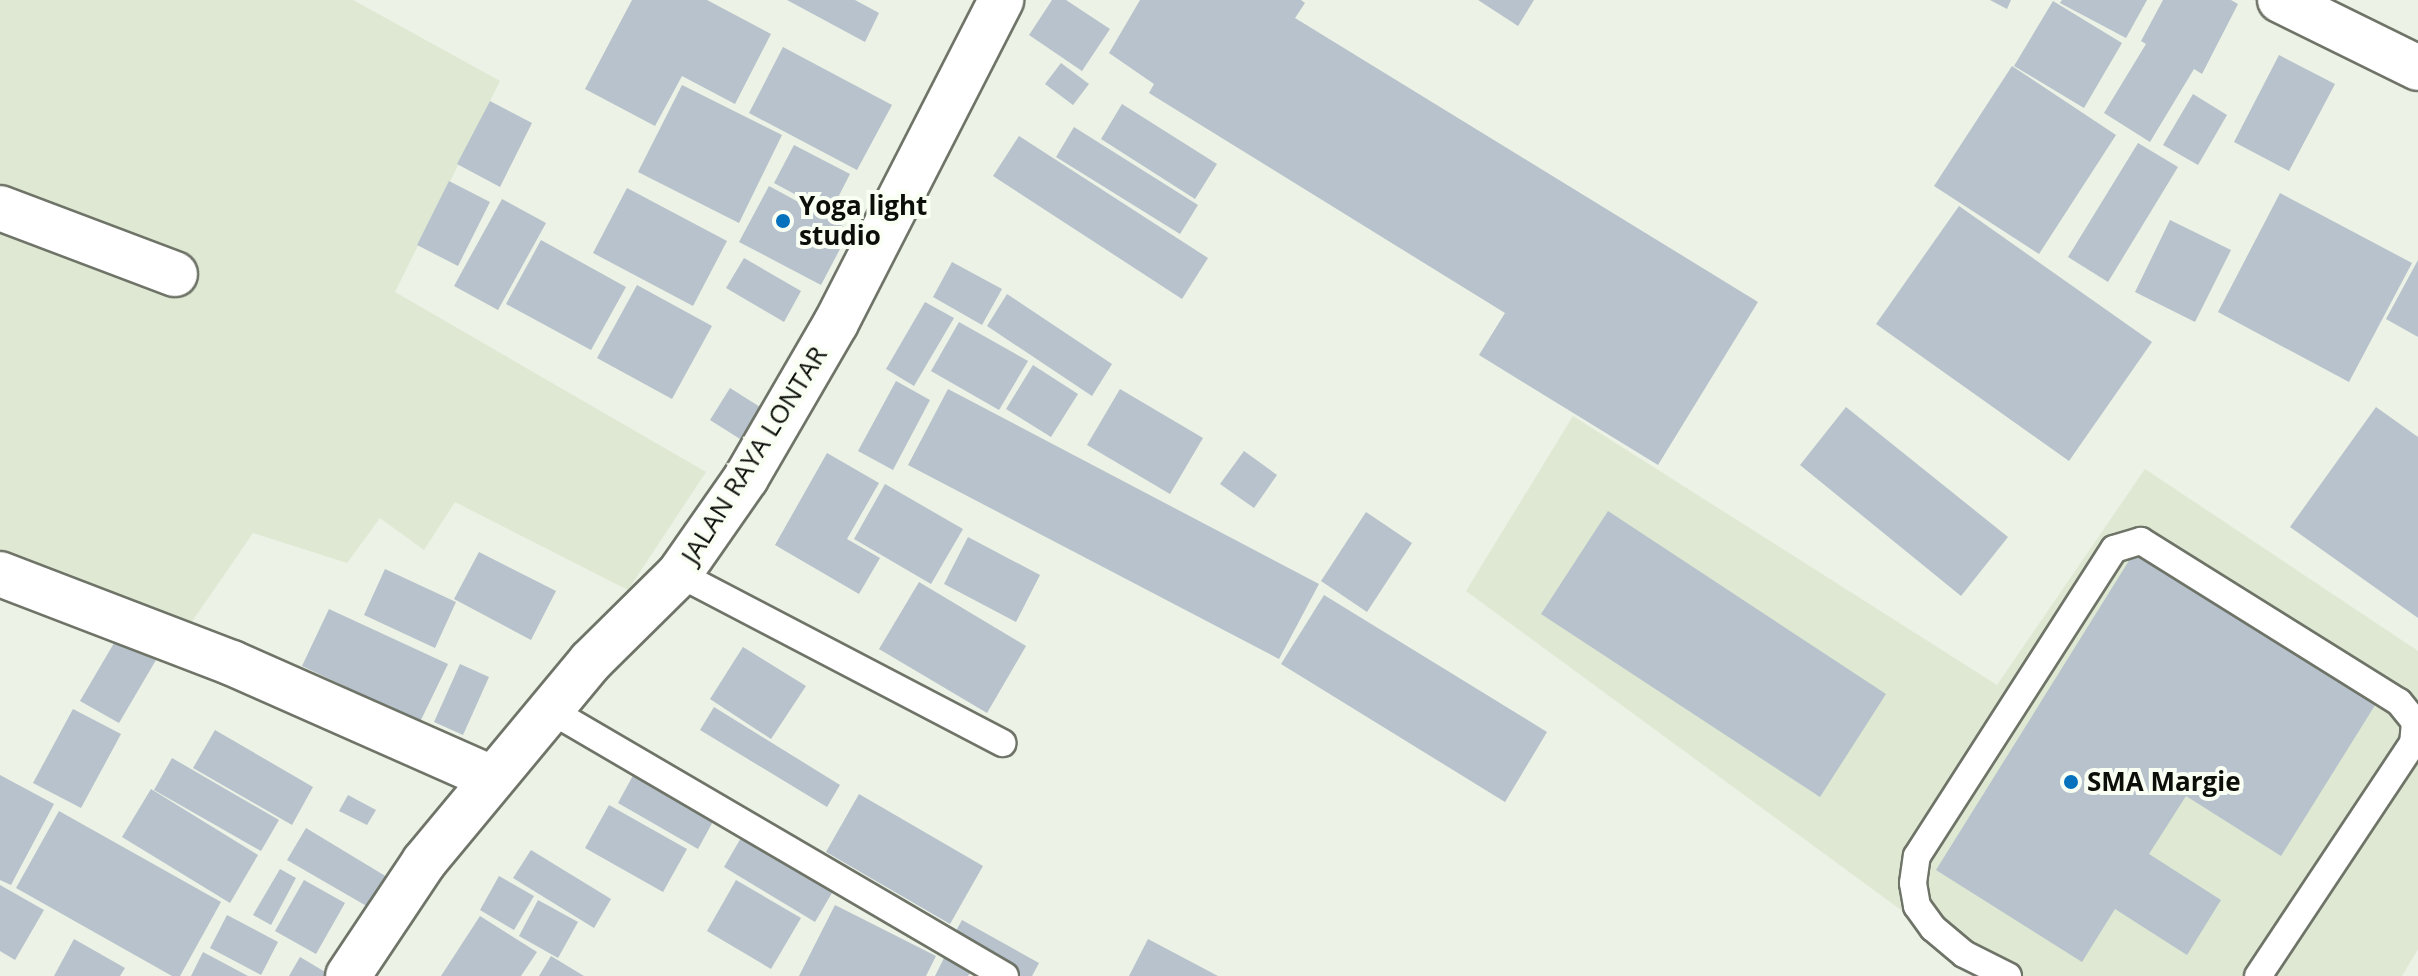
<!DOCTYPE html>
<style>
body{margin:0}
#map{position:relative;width:2418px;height:976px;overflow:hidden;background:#ecf2e5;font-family:"Open Sans",sans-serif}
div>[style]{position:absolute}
.built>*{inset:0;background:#dee8d3}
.building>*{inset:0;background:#b7c2cc}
.roads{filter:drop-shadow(2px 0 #6f7468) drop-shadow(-2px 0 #6f7468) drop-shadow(0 2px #6f7468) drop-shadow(0 -2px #6f7468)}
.lane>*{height:26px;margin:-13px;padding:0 13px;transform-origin:13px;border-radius:13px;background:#fff}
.street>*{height:44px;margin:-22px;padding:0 22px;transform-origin:22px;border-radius:22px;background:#fff}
.secondary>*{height:44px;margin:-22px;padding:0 22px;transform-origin:22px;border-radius:22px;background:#fff}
.dots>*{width:22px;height:22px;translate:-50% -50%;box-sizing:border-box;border:4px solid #fafff4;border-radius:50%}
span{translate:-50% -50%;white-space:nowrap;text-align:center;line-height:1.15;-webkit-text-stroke:8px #fafff4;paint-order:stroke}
.poi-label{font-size:26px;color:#0c0e09;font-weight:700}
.left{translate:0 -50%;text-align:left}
.street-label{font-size:26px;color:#0c0e09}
</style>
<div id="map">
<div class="built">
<div style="clip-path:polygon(0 0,353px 0,500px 81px,395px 292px,706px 472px,628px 590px,455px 502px,424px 550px,380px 518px,347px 563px,253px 533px,180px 639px,0 571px)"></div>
<div style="clip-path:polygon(1573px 416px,1997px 685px,2145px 469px,2418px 651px,2418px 949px,2402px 976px,1991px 976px,1466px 591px)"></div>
</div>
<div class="building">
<div style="clip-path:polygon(632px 0,707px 0,771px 34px,735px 104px,682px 76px,655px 126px,585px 89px)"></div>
<div style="clip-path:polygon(787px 0,855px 0,879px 13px,865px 42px)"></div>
<div style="clip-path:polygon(1052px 0,1066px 0,1110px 29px,1082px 71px,1029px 35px)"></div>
<div style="clip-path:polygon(1140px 0,1301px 0,1305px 3px,1295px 18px,1758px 302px,1658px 465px,1479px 355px,1505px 313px,1149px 93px,1154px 84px,1109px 53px)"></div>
<div style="clip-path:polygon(1478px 0,1534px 0,1518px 26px)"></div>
<div style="clip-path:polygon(1990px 0,2011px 0,2007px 9px)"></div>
<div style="clip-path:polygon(2062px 0,2147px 0,2126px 38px,2060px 3px)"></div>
<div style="clip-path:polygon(2163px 0,2231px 0,2238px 4px,2202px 74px,2194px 69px,2150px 142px,2104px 113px,2146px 44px,2141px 41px)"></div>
<div style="clip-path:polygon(2053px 1px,2122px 43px,2084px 108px,2014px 66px)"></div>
<div style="clip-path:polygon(783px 47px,892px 105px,857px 170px,749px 113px)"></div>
<div style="clip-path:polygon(2279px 55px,2335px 84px,2289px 171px,2234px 142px)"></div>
<div style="clip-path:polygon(1061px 63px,1089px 84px,1073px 105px,1045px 84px)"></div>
<div style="clip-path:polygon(2012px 66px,2116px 135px,2039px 254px,1934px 186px)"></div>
<div style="clip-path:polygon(682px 85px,782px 135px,739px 223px,638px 172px)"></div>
<div style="clip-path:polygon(2193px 94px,2227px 115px,2198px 165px,2163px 145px)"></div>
<div style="clip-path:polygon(490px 101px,532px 123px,500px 187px,457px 164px)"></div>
<div style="clip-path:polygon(1122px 104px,1217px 164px,1195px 199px,1101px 139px)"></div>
<div style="clip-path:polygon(1074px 127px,1198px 205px,1180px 234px,1056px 157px)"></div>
<div style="clip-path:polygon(1019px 136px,1208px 258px,1182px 299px,993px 176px)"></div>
<div style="clip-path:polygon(2138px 143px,2178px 167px,2108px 282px,2068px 257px)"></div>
<div style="clip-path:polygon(794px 145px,850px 174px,830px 213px,774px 183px)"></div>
<div style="clip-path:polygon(449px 181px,490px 202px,458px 266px,417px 245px)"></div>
<div style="clip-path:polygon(769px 186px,850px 230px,821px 285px,739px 242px)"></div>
<div style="clip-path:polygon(627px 188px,727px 241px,693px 306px,593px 253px)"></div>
<div style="clip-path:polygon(2280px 193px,2412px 263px,2349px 382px,2218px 312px)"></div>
<div style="clip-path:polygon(502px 199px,546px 223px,498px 310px,454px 286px)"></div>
<div style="clip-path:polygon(1959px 206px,2152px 342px,2069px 461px,1876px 324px)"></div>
<div style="clip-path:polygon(2170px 220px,2231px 250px,2195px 322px,2135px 292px)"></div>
<div style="clip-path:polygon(541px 240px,626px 287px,591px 350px,506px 304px)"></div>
<div style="clip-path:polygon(744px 258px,801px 291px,784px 322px,726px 288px)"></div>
<div style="clip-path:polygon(2418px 260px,2418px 337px,2386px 319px)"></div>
<div style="clip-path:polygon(952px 262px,1002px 289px,982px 325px,933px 297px)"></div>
<div style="clip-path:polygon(637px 285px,712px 326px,672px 399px,597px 358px)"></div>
<div style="clip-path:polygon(1007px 294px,1112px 364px,1092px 396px,987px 326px)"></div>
<div style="clip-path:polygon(925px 302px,954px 318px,914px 386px,886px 369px)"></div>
<div style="clip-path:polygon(959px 322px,1028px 361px,999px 410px,931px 371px)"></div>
<div style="clip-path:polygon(1033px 365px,1078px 394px,1051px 437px,1006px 409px)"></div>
<div style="clip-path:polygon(896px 381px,930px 400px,893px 470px,858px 451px)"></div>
<div style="clip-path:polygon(730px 388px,768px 412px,748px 444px,710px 420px)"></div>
<div style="clip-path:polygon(948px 389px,1319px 584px,1279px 659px,908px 465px)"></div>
<div style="clip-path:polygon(1120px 389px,1203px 438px,1170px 494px,1087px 445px)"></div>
<div style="clip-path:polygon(1846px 407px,2008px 537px,1961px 596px,1800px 465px)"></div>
<div style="clip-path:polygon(2376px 407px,2418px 437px,2418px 618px,2290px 527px)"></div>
<div style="clip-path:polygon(1244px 451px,1277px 475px,1254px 508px,1220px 484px)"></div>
<div style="clip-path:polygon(827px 453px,879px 483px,847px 539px,880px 558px,859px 594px,775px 545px)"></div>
<div style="clip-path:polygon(885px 484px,963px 529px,931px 584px,854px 539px)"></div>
<div style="clip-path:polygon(1608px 511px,1886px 694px,1820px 797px,1541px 614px)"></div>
<div style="clip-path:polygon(1366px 512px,1412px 543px,1367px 612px,1321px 581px)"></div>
<div style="clip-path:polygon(968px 537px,1040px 575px,1016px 622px,944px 584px)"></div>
<div style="clip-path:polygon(2135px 551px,2377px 702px,2281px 856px,2186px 796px,2149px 854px,2221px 900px,2187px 955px,2115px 909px,2082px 962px,1936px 870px)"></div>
<div style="clip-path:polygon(479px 552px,556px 591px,531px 640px,454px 599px)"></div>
<div style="clip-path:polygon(385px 569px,456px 602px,435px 648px,364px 615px)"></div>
<div style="clip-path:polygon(919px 582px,1026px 646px,987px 713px,879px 649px)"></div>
<div style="clip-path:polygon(1324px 595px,1547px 732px,1505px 802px,1281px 664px)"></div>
<div style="clip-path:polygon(329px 609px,448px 664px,420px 722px,302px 666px)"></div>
<div style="clip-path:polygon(117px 638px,156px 660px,119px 723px,80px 701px)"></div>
<div style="clip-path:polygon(743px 647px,806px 686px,771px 739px,710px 699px)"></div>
<div style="clip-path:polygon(460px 664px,489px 677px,463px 735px,434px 722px)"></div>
<div style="clip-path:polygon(714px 707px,840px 785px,827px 807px,700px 730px)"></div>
<div style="clip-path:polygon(73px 709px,121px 734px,81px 808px,33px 783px)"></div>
<div style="clip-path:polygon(215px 730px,313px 787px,292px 825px,193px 768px)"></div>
<div style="clip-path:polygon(172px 758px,279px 820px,261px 851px,154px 790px)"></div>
<div style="clip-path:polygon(636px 770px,716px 816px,698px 849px,618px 803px)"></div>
<div style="clip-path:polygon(0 775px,54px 804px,11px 885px,0 880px)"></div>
<div style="clip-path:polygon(151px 789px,258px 855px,230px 903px,122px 837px)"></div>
<div style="clip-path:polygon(859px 794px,983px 866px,950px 924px,826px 852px)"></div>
<div style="clip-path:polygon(348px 795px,376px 810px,367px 825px,339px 811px)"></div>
<div style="clip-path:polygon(609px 805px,687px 849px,663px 892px,585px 848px)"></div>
<div style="clip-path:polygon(59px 811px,221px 902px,180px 976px,172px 976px,16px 888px)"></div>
<div style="clip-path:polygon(306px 828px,387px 877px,370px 908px,287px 860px)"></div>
<div style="clip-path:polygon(745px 831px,836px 886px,815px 922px,724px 867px)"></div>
<div style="clip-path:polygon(531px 850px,611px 899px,594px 928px,513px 878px)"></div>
<div style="clip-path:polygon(280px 869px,296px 878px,271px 925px,253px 915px)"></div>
<div style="clip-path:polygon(499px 876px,534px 896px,514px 930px,480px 910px)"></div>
<div style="clip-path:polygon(304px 880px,345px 903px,316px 954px,275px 931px)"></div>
<div style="clip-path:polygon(736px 880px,801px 918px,771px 969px,707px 931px)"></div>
<div style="clip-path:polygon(0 885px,44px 910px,15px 960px,0 951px)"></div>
<div style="clip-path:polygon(538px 900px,578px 922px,558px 958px,519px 936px)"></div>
<div style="clip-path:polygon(835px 905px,936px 956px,926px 976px,799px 976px)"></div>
<div style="clip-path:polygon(227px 915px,278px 942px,261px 975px,210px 948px)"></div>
<div style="clip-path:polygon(480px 916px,537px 952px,521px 976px,441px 976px)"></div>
<div style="clip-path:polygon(962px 920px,1039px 963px,1032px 976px,1015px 976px,951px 940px)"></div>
<div style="clip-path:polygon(74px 939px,125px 968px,120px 976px,54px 976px)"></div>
<div style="clip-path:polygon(1148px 939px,1218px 976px,1129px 976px)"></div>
<div style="clip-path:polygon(203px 952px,248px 976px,191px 976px)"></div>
<div style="clip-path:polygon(946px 954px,973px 968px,968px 976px,935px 976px)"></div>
<div style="clip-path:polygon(551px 956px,584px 976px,539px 976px)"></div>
<div style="clip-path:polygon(300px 957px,332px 976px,289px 976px)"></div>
</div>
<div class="roads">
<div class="lane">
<div style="left:679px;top:574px;width:365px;rotate:27.6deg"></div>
<div style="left:550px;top:710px;width:527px;rotate:30.31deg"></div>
<div style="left:2008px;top:976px;width:49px;rotate:-153.4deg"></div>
<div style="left:1964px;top:954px;width:40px;rotate:-140deg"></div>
<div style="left:1933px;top:928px;width:27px;rotate:-126deg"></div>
<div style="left:1917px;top:906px;width:23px;rotate:-100deg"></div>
<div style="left:1913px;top:883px;width:27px;rotate:-82deg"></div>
<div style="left:1917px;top:856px;width:365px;rotate:-57.3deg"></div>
<div style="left:2114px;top:549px;width:28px;rotate:-17deg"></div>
<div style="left:2141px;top:541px;width:304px;rotate:32deg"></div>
<div style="left:2399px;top:702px;width:26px;rotate:51deg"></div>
<div style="left:2415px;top:722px;width:21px;rotate:95deg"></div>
<div style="left:2413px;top:743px;width:280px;rotate:123.6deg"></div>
</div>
<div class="street">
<div style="left:0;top:208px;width:187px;rotate:20.7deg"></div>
<div style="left:0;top:574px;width:248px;rotate:21deg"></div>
<div style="left:232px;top:663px;width:284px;rotate:23.9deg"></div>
</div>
<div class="secondary">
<div style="left:2280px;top:0;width:154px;rotate:26.2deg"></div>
<div style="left:348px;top:976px;width:137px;rotate:-56.3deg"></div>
<div style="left:424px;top:862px;width:261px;rotate:-50.3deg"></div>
<div style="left:591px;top:661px;width:124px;rotate:-44.7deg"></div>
<div style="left:679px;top:574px;width:117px;rotate:-55.1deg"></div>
<div style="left:746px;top:478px;width:179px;rotate:-59.9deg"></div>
<div style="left:836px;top:323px;width:363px;rotate:-62.9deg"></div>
</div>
</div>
<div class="dots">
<div style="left:783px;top:221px;background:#0672bd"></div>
<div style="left:2071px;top:782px;background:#0672bd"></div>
</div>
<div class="poi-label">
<span class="left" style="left:799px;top:221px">Yoga light<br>studio</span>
<span class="left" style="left:2087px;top:782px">SMA Margie</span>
</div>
<div class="street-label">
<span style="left:754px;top:455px;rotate:-58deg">JALAN RAYA LONTAR</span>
</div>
</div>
